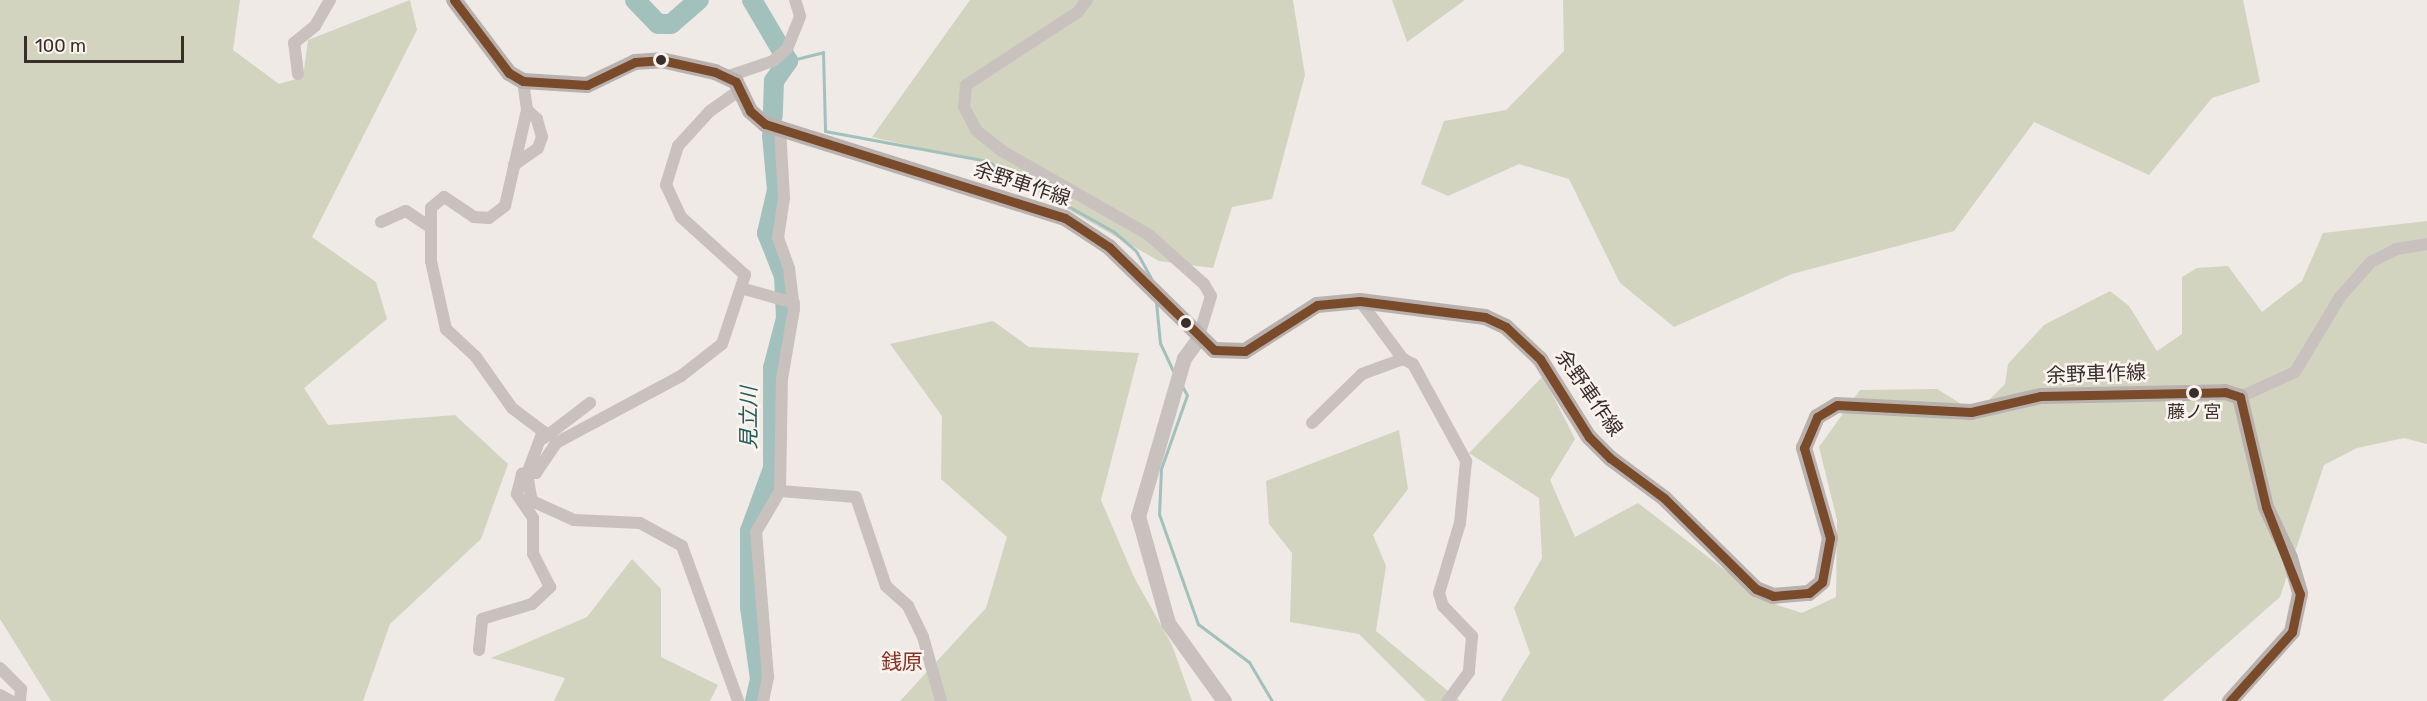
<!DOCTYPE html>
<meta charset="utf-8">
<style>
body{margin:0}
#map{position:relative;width:2427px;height:701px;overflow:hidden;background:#efeae5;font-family:Rubik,"Noto Sans JP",sans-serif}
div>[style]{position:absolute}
.green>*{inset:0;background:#d2d4c0}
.stream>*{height:3px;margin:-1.5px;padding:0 1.5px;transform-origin:1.5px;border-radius:1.5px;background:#a2c1bd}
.river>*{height:20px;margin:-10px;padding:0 10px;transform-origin:10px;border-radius:10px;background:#a2c1bd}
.minor>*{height:12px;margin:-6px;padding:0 6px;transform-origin:6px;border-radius:6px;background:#c8c1be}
.tertiary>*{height:15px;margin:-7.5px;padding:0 7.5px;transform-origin:7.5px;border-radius:7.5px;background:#c8c1be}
.secondary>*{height:16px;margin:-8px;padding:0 8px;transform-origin:8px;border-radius:8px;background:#b9b1ae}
.bus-1>*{height:9px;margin:-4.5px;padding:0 4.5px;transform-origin:4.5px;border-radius:4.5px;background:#7a4b2a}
.dots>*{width:16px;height:16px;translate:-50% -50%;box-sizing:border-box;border:3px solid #faf3ee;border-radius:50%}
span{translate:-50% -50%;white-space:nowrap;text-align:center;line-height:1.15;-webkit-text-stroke:5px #faf3ee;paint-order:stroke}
.bus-label{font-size:18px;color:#3a2e2b}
.street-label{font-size:20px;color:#3a2e2b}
.water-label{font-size:21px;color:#215b58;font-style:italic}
.neighbourhood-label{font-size:21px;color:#873226}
.scale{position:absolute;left:24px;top:36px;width:160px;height:27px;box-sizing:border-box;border:3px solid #3a2e2b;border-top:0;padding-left:8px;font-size:18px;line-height:21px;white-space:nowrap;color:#3a2e2b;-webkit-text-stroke:4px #faf3ee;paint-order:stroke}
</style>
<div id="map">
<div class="green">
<div style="clip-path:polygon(0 0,240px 0,233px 50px,279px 84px,303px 77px,308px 40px,410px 0,417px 30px,312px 237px,376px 282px,387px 319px,304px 388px,328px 425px,455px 415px,508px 464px,481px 539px,390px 624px,363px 701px,51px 701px,0 619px)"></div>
<div style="clip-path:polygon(970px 0,1293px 0,1305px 75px,1272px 199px,1232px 207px,1213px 268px,1159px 261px,984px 162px,872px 137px)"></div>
<div style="clip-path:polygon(1392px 0,1465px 0,1407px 42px)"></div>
<div style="clip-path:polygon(1563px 0,2243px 0,2260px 82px,2212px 98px,2149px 175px,2034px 122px,1954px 231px,1792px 274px,1674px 327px,1620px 283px,1569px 179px,1519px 164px,1448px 196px,1421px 184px,1444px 121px,1506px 110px,1564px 51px)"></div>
<div style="clip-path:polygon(2427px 221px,2427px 444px,2404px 438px,2357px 448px,2324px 465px,2280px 597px,2162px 701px,1501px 701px,1530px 653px,1514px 608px,1542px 558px,1539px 498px,1469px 453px,1543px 376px,1575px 439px,1550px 480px,1575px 537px,1638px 503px,1765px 601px,1802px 613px,1836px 597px,1837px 520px,1819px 447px,1860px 390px,1937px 389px,1976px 413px,2005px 384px,2008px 364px,2044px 325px,2110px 291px,2129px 306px,2157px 351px,2182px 334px,2182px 277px,2197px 268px,2228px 266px,2262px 312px,2302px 281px,2323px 233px)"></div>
<div style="clip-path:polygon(993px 321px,1029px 347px,1139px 353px,1101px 500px,1134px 577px,1172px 645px,1192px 701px,900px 701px,986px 608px,1007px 537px,941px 479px,942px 416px,890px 344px)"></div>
<div style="clip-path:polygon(1399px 430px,1408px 489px,1373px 535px,1386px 566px,1376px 631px,1460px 701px,1426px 701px,1359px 634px,1290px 622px,1292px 553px,1269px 524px,1266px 481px)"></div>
<div style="clip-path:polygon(632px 559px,661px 589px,661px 657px,718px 685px,710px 701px,554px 701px,565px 678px,491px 658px,587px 617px)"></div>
</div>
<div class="stream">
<div style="left:788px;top:61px;width:36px;rotate:-14deg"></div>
<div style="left:823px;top:52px;width:79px;rotate:88.5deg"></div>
<div style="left:825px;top:131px;width:165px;rotate:10.5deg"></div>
<div style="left:987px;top:161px;width:144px;rotate:29.1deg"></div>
<div style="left:1113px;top:231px;width:30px;rotate:41deg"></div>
<div style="left:1136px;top:251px;width:31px;rotate:61deg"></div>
<div style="left:1156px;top:302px;width:41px;rotate:84.4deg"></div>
<div style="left:1160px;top:343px;width:33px;rotate:65deg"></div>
<div style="left:1182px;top:386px;width:10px;rotate:61deg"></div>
<div style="left:1187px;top:395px;width:78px;rotate:109.4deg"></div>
<div style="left:1161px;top:469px;width:45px;rotate:92.5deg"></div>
<div style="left:1159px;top:514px;width:117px;rotate:70.5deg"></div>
<div style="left:1198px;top:624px;width:64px;rotate:36.7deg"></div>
<div style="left:1249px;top:662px;width:45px;rotate:59.5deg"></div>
</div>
<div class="river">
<div style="left:635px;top:0;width:33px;rotate:46deg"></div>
<div style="left:658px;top:24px;width:13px"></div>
<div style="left:671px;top:24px;width:37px;rotate:-41deg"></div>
<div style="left:752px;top:0;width:71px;rotate:59.5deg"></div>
<div style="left:788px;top:61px;width:24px;rotate:125deg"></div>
<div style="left:774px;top:81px;width:35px;rotate:92deg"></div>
<div style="left:755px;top:701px;width:23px;rotate:-77deg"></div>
<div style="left:760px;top:679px;width:73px;rotate:-97.9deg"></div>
<div style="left:750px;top:607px;width:76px;rotate:-90deg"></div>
<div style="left:750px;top:531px;width:67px;rotate:-69.9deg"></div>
<div style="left:773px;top:468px;width:100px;rotate:-90deg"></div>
<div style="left:773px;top:368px;width:52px;rotate:-75.4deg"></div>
<div style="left:786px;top:318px;width:42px;rotate:-92.7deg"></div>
<div style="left:784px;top:276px;width:46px;rotate:-111.6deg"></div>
<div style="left:767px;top:233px;width:44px;rotate:-76.9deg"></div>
<div style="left:777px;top:190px;width:55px;rotate:-95.2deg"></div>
</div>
<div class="minor">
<div style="left:1087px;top:0;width:15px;rotate:127deg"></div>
<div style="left:1078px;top:12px;width:134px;rotate:146.9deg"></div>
<div style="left:966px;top:85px;width:22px;rotate:95deg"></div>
<div style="left:964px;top:107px;width:26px;rotate:62deg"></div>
<div style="left:976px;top:130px;width:33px;rotate:39deg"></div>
<div style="left:1002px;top:151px;width:169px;rotate:29.7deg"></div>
<div style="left:1149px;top:235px;width:74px;rotate:41.7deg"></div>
<div style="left:1204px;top:284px;width:14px;rotate:60deg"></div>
<div style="left:1211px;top:296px;width:45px;rotate:106.8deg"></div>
<div style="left:298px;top:74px;width:31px;rotate:-97deg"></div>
<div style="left:294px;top:43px;width:27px;rotate:-39deg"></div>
<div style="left:315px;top:26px;width:30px;rotate:-60deg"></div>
<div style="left:729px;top:76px;width:46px;rotate:-18.8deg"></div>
<div style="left:773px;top:61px;width:18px;rotate:-41deg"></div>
<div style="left:787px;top:49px;width:35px;rotate:-68deg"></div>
<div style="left:800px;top:16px;width:17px;rotate:-107deg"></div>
<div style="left:523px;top:81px;width:29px;rotate:82deg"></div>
<div style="left:527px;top:110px;width:98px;rotate:102.9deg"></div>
<div style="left:505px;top:206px;width:20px;rotate:143deg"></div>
<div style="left:489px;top:218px;width:15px;rotate:-176deg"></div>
<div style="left:474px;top:217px;width:36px;rotate:-146deg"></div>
<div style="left:444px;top:197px;width:17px;rotate:140deg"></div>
<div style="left:431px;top:208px;width:53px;rotate:90deg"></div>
<div style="left:431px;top:261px;width:70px;rotate:77.6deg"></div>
<div style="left:446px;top:329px;width:41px;rotate:43deg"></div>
<div style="left:476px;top:357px;width:62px;rotate:54.8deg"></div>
<div style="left:512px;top:408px;width:39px;rotate:37deg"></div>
<div style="left:543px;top:431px;width:46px;rotate:110.4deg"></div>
<div style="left:527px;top:474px;width:27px;rotate:80deg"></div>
<div style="left:532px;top:501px;width:46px;rotate:24.3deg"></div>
<div style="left:574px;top:520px;width:66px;rotate:2.6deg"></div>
<div style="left:640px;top:523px;width:48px;rotate:28.7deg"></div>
<div style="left:682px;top:546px;width:165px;rotate:70.1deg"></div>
<div style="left:514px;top:165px;width:29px;rotate:-35deg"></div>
<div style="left:538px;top:148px;width:12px;rotate:-70deg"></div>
<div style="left:542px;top:137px;width:19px;rotate:-106deg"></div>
<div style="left:537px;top:119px;width:13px;rotate:-138deg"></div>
<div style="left:381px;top:222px;width:27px;rotate:-24deg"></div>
<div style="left:406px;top:211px;width:27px;rotate:34deg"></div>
<div style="left:744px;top:289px;width:52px;rotate:15.6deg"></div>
<div style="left:1360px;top:301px;width:72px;rotate:53.4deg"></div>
<div style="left:1403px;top:359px;width:11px;rotate:27deg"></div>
<div style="left:1413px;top:364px;width:111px;rotate:61.3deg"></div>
<div style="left:1466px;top:461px;width:62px;rotate:95.5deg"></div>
<div style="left:1460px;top:523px;width:73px;rotate:106.7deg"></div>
<div style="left:1439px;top:593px;width:14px;rotate:73deg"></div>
<div style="left:1443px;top:606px;width:42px;rotate:46deg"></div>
<div style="left:1472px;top:636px;width:36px;rotate:95deg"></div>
<div style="left:1469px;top:672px;width:36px;rotate:126deg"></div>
<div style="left:2240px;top:397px;width:60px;rotate:-24.4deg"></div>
<div style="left:2295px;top:372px;width:87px;rotate:-59deg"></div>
<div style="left:2340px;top:297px;width:47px;rotate:-48.5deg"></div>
<div style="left:2371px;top:262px;width:28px;rotate:-27deg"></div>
<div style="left:2396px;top:249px;width:31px;rotate:-9deg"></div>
<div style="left:1312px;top:423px;width:70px;rotate:-44.4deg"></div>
<div style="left:1362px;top:374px;width:44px;rotate:-20.1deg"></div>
<div style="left:544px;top:438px;width:58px;rotate:-37.3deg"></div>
<div style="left:780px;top:491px;width:76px;rotate:4.5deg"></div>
<div style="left:856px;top:497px;width:94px;rotate:71.4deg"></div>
<div style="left:886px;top:586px;width:30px;rotate:42deg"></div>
<div style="left:908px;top:606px;width:34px;rotate:64deg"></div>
<div style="left:923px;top:637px;width:66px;rotate:74.3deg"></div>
<div style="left:479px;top:650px;width:31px;rotate:-84deg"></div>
<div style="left:482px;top:619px;width:52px;rotate:-16.7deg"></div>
<div style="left:532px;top:604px;width:25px;rotate:-43deg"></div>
<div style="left:550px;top:587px;width:37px;rotate:-117deg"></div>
<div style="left:533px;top:554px;width:36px;rotate:-90deg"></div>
<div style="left:533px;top:518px;width:29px;rotate:-124deg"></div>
<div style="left:517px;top:494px;width:21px;rotate:-76deg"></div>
<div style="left:522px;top:474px;width:14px;rotate:-4deg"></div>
<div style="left:536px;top:473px;width:36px;rotate:-56deg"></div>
<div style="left:556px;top:443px;width:142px;rotate:-28.2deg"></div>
<div style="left:681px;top:376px;width:52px;rotate:-38deg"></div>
<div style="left:722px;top:344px;width:73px;rotate:-71.6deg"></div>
<div style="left:745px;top:275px;width:86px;rotate:-137.8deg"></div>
<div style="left:681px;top:217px;width:35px;rotate:-115deg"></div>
<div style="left:666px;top:185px;width:41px;rotate:-72.9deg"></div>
<div style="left:678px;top:146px;width:47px;rotate:-47.6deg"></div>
<div style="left:710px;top:111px;width:37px;rotate:-35deg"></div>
<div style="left:0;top:668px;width:30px;rotate:45deg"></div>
<div style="left:21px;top:689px;width:12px;rotate:95deg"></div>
<div style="left:0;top:695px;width:13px;rotate:29deg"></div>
<div style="left:763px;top:701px;width:25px;rotate:-78deg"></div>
<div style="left:768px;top:677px;width:145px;rotate:-94.7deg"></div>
<div style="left:756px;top:532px;width:48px;rotate:-59.7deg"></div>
<div style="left:780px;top:491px;width:112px;rotate:-89deg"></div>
<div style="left:782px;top:379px;width:71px;rotate:-80.3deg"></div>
<div style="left:794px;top:309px;width:41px;rotate:-97deg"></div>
<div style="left:789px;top:268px;width:32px;rotate:-110deg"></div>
<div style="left:778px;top:238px;width:40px;rotate:-81.5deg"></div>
<div style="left:784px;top:198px;width:69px;rotate:-93.3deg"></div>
</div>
<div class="tertiary">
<div style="left:1198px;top:339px;width:24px;rotate:126deg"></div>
<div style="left:1184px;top:358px;width:165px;rotate:106.2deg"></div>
<div style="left:1138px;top:516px;width:111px;rotate:74.3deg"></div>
<div style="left:1168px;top:623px;width:96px;rotate:54.3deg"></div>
</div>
<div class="secondary">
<div style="left:454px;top:0;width:91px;rotate:53deg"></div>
<div style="left:509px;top:73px;width:16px;rotate:30deg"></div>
<div style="left:523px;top:81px;width:64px;rotate:3.6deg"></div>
<div style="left:587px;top:85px;width:53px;rotate:-25.6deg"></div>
<div style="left:635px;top:62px;width:26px;rotate:-4deg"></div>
<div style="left:661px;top:60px;width:55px;rotate:12.5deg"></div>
<div style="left:715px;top:72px;width:23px;rotate:25deg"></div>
<div style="left:736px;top:82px;width:32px;rotate:64deg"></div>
<div style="left:750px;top:111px;width:20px;rotate:41deg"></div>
<div style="left:765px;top:124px;width:314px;rotate:17.4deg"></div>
<div style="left:1065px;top:218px;width:53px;rotate:33.4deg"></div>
<div style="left:1109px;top:247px;width:147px;rotate:44.4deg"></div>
<div style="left:1214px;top:350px;width:31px;rotate:2deg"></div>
<div style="left:1245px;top:351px;width:85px;rotate:-32.6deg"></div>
<div style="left:1317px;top:305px;width:43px;rotate:-5.3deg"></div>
<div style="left:1360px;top:301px;width:126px;rotate:7.3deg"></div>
<div style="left:1485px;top:317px;width:23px;rotate:25deg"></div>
<div style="left:1506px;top:327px;width:47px;rotate:43.3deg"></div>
<div style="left:1540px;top:359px;width:92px;rotate:57.9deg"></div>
<div style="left:1589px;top:437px;width:30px;rotate:45deg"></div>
<div style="left:1610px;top:458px;width:67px;rotate:36.5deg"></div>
<div style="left:1664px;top:498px;width:129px;rotate:44.7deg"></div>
<div style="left:1756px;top:589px;width:18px;rotate:22deg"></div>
<div style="left:1773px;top:596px;width:36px;rotate:-5deg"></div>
<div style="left:1809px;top:593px;width:17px;rotate:-40deg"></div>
<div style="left:1822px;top:582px;width:45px;rotate:-79.7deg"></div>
<div style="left:1830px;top:538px;width:94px;rotate:-106.1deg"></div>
<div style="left:1804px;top:448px;width:34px;rotate:-67deg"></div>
<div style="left:1817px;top:417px;width:23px;rotate:-31deg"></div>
<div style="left:1837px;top:405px;width:134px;rotate:3deg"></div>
<div style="left:1971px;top:412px;width:72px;rotate:-12.9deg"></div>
<div style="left:2041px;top:396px;width:184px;rotate:-1.2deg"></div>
<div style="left:2225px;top:392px;width:16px;rotate:18deg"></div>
<div style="left:2240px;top:397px;width:113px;rotate:76.7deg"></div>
<div style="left:2266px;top:507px;width:56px;rotate:64.8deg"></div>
<div style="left:2290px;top:558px;width:37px;rotate:74deg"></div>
<div style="left:2300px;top:594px;width:39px;rotate:102deg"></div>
<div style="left:2292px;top:632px;width:93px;rotate:131.9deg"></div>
</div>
<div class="bus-1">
<div style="left:454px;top:0;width:91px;rotate:53deg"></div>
<div style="left:509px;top:73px;width:16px;rotate:30deg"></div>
<div style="left:523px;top:81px;width:64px;rotate:3.6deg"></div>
<div style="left:587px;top:85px;width:53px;rotate:-25.6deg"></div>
<div style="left:635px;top:62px;width:26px;rotate:-4deg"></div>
<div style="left:661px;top:60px;width:55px;rotate:12.5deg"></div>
<div style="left:715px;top:72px;width:23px;rotate:25deg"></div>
<div style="left:736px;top:82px;width:32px;rotate:64deg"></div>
<div style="left:750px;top:111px;width:20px;rotate:41deg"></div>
<div style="left:765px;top:124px;width:314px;rotate:17.4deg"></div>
<div style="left:1065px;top:218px;width:53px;rotate:33.4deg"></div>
<div style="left:1109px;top:247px;width:147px;rotate:44.4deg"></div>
<div style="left:1214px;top:350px;width:31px;rotate:2deg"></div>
<div style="left:1245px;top:351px;width:85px;rotate:-32.6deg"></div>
<div style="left:1317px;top:305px;width:43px;rotate:-5.3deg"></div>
<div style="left:1360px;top:301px;width:126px;rotate:7.3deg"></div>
<div style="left:1485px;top:317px;width:23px;rotate:25deg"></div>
<div style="left:1506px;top:327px;width:47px;rotate:43.3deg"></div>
<div style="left:1540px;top:359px;width:92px;rotate:57.9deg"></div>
<div style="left:1589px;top:437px;width:30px;rotate:45deg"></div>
<div style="left:1610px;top:458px;width:67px;rotate:36.5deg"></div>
<div style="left:1664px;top:498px;width:129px;rotate:44.7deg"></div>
<div style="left:1756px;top:589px;width:18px;rotate:22deg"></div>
<div style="left:1773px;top:596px;width:36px;rotate:-5deg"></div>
<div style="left:1809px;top:593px;width:17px;rotate:-40deg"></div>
<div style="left:1822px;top:582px;width:45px;rotate:-79.7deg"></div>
<div style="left:1830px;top:538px;width:94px;rotate:-106.1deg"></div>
<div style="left:1804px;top:448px;width:34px;rotate:-67deg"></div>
<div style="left:1817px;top:417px;width:23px;rotate:-31deg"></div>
<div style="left:1837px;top:405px;width:134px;rotate:3deg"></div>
<div style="left:1971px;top:412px;width:72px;rotate:-12.9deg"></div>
<div style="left:2041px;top:396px;width:184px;rotate:-1.2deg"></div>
<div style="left:2225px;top:392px;width:16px;rotate:18deg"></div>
<div style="left:2240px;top:397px;width:113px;rotate:76.7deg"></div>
<div style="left:2266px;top:507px;width:93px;rotate:68.7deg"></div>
<div style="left:2300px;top:594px;width:39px;rotate:102deg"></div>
<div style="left:2292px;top:632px;width:93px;rotate:131.9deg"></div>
</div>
<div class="dots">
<div style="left:661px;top:60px;background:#3a2e2b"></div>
<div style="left:1186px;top:323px;background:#3a2e2b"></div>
<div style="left:2194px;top:393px;background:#3a2e2b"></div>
</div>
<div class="bus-label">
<span style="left:2194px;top:412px">藤ノ宮</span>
</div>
<div class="street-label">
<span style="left:1022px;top:184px;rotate:18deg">余野車作線</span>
<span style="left:2096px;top:374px;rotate:-2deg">余野車作線</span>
<span style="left:1589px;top:393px;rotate:55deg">余野車作線</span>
</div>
<div class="water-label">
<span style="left:749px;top:418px;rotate:-90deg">見立川</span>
</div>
<div class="neighbourhood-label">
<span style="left:902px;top:662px">銭原</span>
</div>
<div class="scale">100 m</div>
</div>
